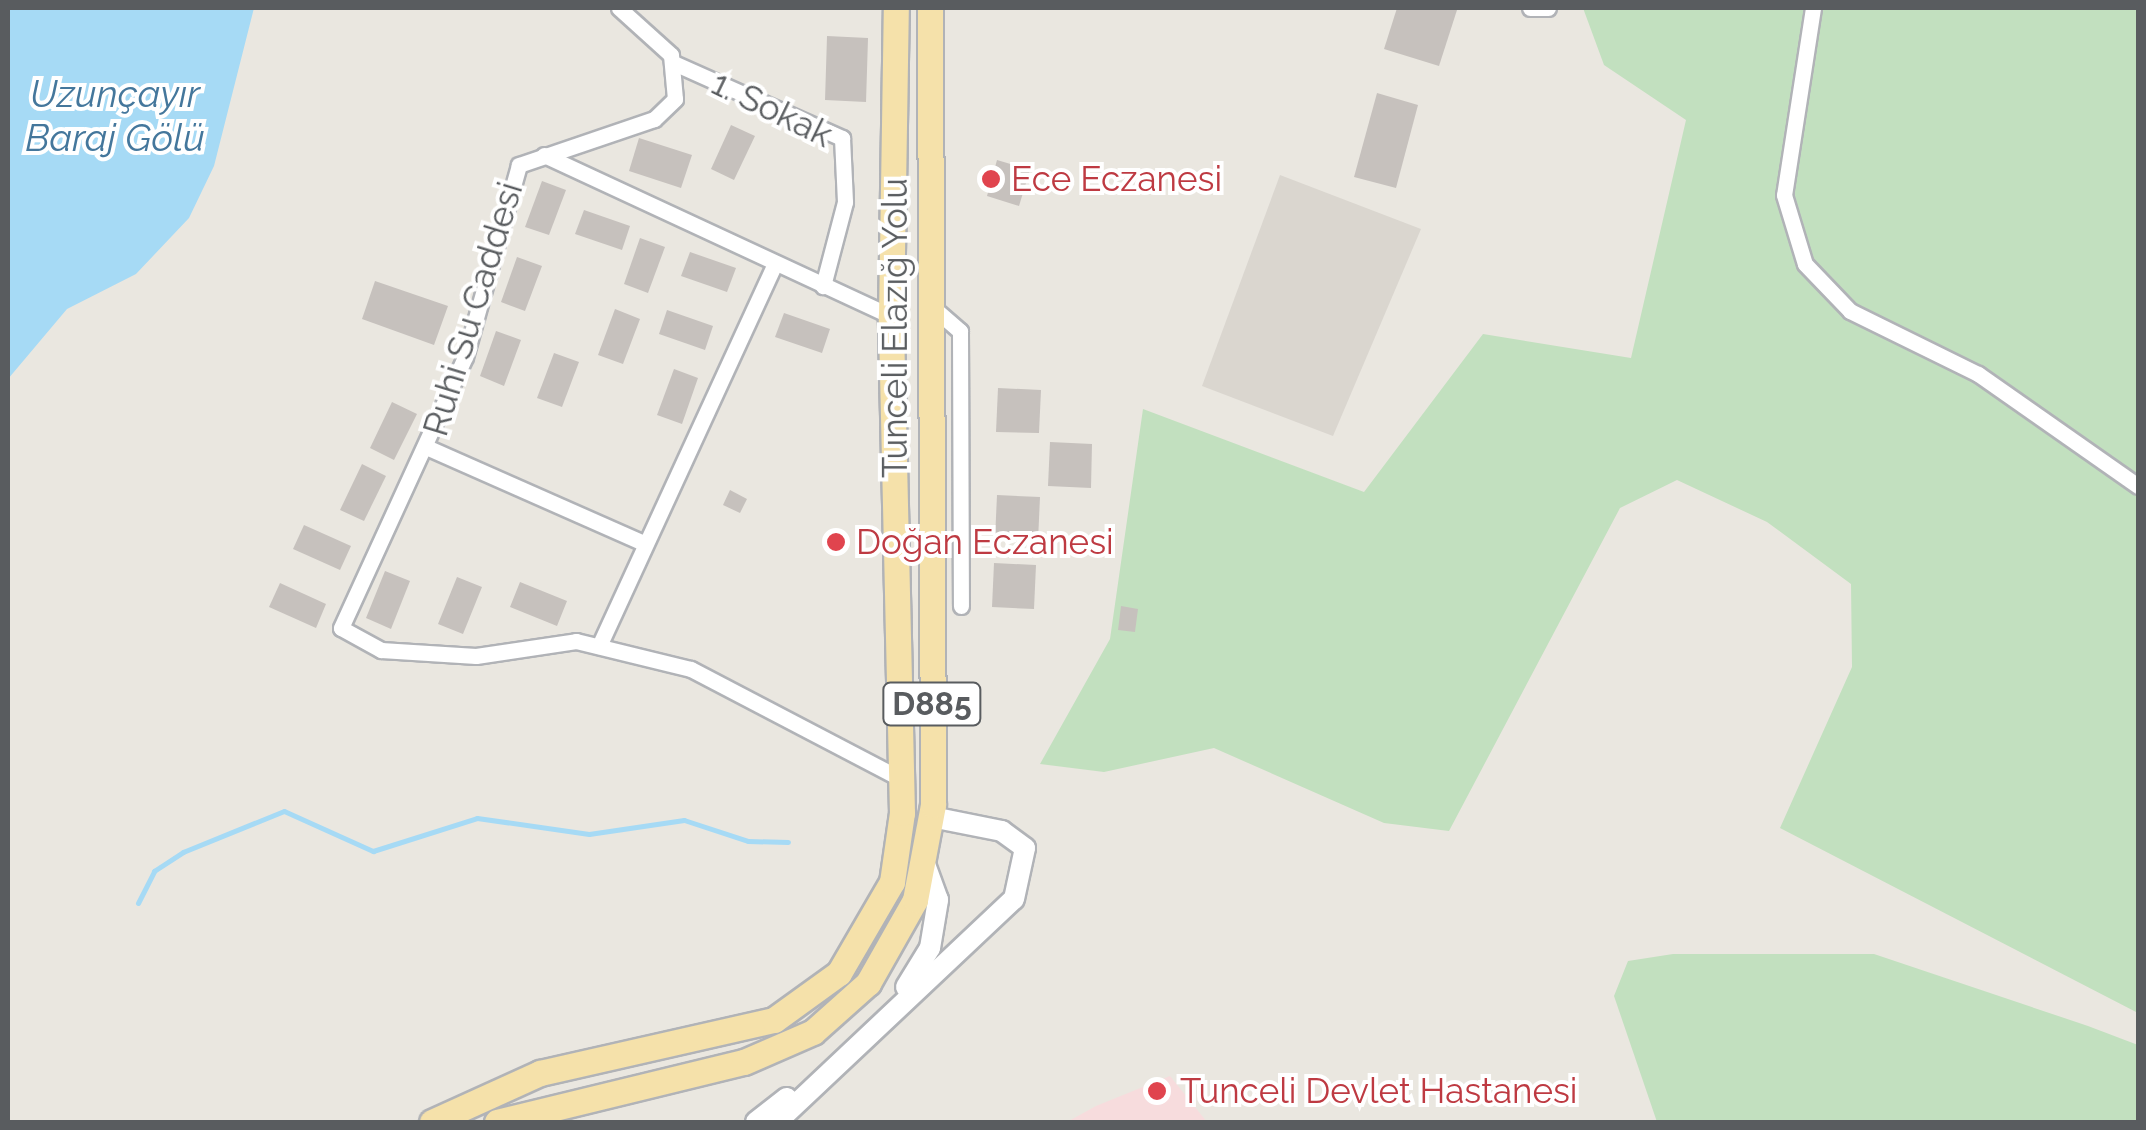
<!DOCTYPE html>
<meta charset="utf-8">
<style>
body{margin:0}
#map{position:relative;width:2146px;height:1130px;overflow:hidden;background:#eae7e0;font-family:Raleway,sans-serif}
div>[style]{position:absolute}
.education>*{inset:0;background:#dad6cf}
.medical>*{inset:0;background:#f7dcdd}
.green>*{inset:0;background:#c2e0bf}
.water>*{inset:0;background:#a6daf5}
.stream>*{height:5px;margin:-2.5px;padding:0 2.5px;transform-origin:2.5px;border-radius:2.5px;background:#a6daf5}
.building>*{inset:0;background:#c6c1bd}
.roads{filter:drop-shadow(2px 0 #b1b3b7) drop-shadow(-2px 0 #b1b3b7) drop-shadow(0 2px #b1b3b7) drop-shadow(0 -2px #b1b3b7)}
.minor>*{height:15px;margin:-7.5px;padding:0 7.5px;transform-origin:7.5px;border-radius:7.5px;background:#fff}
.tertiary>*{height:20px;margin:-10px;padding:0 10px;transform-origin:10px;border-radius:10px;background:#fff}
.primary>*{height:25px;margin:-12.5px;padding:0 12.5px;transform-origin:12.5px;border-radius:12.5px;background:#f5e1aa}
.dots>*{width:28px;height:28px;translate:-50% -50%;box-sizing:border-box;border:5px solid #fff;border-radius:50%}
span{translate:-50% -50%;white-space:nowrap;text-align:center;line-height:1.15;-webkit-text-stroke:8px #fff;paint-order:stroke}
.shield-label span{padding:2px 8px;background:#fff;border:2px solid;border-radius:8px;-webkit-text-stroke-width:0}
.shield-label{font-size:32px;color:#595c5f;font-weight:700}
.street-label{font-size:35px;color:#595c5f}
.health-label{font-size:35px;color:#be3a42}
.left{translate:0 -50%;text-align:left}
.water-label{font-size:38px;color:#44779c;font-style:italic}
.frame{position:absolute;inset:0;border:10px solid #595c5f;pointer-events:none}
</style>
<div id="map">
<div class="education">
<div style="clip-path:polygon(1280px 175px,1421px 229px,1333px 436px,1202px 386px)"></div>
</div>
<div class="medical">
<div style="clip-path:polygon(1170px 1076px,1207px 1122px,1067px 1122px,1096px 1106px)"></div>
</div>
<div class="green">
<div style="clip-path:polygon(1583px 8px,2138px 8px,2138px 1013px,1780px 828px,1852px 667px,1851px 584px,1767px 522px,1677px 480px,1620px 508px,1449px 831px,1384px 823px,1214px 748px,1104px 772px,1040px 764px,1110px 639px,1143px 409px,1364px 492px,1483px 334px,1631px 358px,1686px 120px,1604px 65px)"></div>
<div style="clip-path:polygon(1673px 954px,1874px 954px,2088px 1026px,2138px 1045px,2138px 1122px,1657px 1122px,1614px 996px,1628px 961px)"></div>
</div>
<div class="water">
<div style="clip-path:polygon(8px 8px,254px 8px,214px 166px,189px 218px,136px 274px,67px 309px,8px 379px)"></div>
</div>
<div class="stream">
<div style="left:138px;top:903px;width:36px;rotate:-63deg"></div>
<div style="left:154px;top:871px;width:35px;rotate:-33deg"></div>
<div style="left:183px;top:852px;width:109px;rotate:-22.1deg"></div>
<div style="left:284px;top:811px;width:98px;rotate:24.2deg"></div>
<div style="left:373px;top:851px;width:109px;rotate:-17.6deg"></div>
<div style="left:477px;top:818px;width:113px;rotate:8.1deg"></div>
<div style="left:589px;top:834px;width:96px;rotate:-8.4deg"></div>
<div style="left:684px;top:820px;width:67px;rotate:18.2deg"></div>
<div style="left:748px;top:841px;width:40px;rotate:1.4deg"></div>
</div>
<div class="building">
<div style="clip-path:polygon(1397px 8px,1457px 10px,1439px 66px,1384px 49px)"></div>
<div style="clip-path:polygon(827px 36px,868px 38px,866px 102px,825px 100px)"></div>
<div style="clip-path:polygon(1377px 93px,1418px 105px,1396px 188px,1354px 177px)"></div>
<div style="clip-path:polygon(731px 125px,755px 136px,734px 180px,711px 169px)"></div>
<div style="clip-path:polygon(639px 138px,692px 155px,681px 188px,629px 171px)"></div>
<div style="clip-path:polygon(997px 160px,1030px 170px,1019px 206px,987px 196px)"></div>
<div style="clip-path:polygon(542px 181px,566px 190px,549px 235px,525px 227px)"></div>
<div style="clip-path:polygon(584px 210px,630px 226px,622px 250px,575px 234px)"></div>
<div style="clip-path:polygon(640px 238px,665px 247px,648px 293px,624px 284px)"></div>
<div style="clip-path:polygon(690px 252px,736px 268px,727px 292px,681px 276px)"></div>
<div style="clip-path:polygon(517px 257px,542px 266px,525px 311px,501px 302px)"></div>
<div style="clip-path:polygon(375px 281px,448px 306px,434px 345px,362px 319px)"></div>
<div style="clip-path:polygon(615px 309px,640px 319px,623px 364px,598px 355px)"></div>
<div style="clip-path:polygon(667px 310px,713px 326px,705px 350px,659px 334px)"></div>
<div style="clip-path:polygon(784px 313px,830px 329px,822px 353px,775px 337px)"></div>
<div style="clip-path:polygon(496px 331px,521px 340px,504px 386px,480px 376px)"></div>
<div style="clip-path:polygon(554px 353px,579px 362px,562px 407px,537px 398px)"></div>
<div style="clip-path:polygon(674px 369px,698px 378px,682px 424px,657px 415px)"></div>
<div style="clip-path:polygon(998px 388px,1041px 390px,1039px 433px,996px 432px)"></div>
<div style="clip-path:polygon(392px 402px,417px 414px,394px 460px,370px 448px)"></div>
<div style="clip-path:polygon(1050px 442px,1092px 444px,1091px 488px,1048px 486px)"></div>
<div style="clip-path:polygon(362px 464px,386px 476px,364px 521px,340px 510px)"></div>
<div style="clip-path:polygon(730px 490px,747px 499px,740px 513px,723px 505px)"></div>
<div style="clip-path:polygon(997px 495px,1040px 497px,1038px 541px,995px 539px)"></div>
<div style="clip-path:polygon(304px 525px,351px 546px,340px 570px,293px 549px)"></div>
<div style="clip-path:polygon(994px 563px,1036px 565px,1034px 609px,992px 607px)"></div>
<div style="clip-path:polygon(385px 571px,410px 581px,391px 629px,366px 618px)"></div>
<div style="clip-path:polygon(457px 577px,482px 587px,463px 634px,438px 624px)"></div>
<div style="clip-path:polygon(520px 582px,567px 601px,557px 626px,510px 607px)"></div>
<div style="clip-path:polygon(280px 583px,326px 604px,316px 628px,269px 607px)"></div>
<div style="clip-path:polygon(1121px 606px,1138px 609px,1135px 632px,1118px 630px)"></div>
</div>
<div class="roads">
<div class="minor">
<div style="left:619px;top:8px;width:70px;rotate:42.1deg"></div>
<div style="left:671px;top:55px;width:44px;rotate:84.8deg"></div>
<div style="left:675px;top:99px;width:29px;rotate:136deg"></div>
<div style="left:654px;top:119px;width:143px;rotate:161.2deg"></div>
<div style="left:519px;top:165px;width:199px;rotate:105.7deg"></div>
<div style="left:465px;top:357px;width:298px;rotate:114.6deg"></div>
<div style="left:341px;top:628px;width:46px;rotate:28.8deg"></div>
<div style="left:381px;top:650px;width:95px;rotate:3.6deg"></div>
<div style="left:476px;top:656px;width:101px;rotate:-8.5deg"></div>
<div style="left:576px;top:641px;width:118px;rotate:13.7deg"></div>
<div style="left:691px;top:669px;width:237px;rotate:27.6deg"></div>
<div style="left:1530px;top:8px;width:18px"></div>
<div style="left:1813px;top:8px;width:189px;rotate:98.8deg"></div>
<div style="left:1784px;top:195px;width:72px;rotate:73.1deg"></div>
<div style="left:1805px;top:264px;width:65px;rotate:46.2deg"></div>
<div style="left:1850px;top:311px;width:143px;rotate:26.2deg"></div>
<div style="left:1978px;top:374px;width:195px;rotate:35deg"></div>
<div style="left:676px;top:64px;width:182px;rotate:24deg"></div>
<div style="left:842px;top:138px;width:64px;rotate:87.3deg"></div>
<div style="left:845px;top:202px;width:87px;rotate:104.7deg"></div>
<div style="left:544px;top:155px;width:383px;rotate:24.9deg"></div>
<div style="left:930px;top:305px;width:40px;rotate:41deg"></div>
<div style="left:960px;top:331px;width:275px;rotate:89.8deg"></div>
<div style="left:426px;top:447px;width:238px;rotate:23.8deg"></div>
<div style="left:599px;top:646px;width:419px;rotate:-65.3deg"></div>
</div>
<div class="tertiary">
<div style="left:906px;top:987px;width:46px;rotate:-58.4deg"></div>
<div style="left:930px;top:948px;width:49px;rotate:-80.5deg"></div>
<div style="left:938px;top:900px;width:37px;rotate:-110deg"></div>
<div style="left:756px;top:1122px;width:39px;rotate:-38deg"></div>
<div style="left:777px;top:1122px;width:325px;rotate:-43.3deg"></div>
<div style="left:1014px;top:899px;width:52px;rotate:-77.8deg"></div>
<div style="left:1025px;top:848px;width:29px;rotate:-144deg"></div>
<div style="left:1002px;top:831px;width:71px;rotate:-168.7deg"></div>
</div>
<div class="primary">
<div style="left:432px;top:1122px;width:119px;rotate:-24.4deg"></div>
<div style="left:540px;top:1073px;width:240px;rotate:-12.8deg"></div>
<div style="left:774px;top:1020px;width:80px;rotate:-35.9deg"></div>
<div style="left:839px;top:973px;width:105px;rotate:-59.8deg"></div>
<div style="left:892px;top:882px;width:70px;rotate:-81.8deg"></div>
<div style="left:902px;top:813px;width:497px;rotate:-91.3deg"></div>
<div style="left:891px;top:316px;width:308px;rotate:-89.1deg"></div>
<div style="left:497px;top:1122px;width:254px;rotate:-13.7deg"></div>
<div style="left:744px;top:1062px;width:75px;rotate:-23.5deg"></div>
<div style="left:813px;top:1032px;width:74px;rotate:-41.7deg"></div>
<div style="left:868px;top:983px;width:95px;rotate:-60.5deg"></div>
<div style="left:915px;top:900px;width:97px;rotate:-79.3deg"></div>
<div style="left:933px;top:805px;width:797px;rotate:-90.22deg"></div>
</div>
</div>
<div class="dots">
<div style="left:991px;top:179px;background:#e0444e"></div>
<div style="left:836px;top:542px;background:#e0444e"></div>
<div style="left:1157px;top:1091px;background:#e0444e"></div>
</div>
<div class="shield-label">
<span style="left:932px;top:704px">D885</span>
</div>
<div class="street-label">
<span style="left:772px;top:109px;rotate:26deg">1. Sokak</span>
<span style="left:473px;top:309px;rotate:-73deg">Ruhi Su Caddesi</span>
<span style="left:895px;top:328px;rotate:-90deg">Tunceli Elazığ Yolu</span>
</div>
<div class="health-label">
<span class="left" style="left:1011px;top:179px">Ece Eczanesi</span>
<span class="left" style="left:856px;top:542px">Doğan Eczanesi</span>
<span class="left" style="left:1180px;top:1091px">Tunceli Devlet Hastanesi</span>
</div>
<div class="water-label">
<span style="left:115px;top:116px">Uzunçayır<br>Baraj Gölü</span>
</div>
<div class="frame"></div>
</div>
